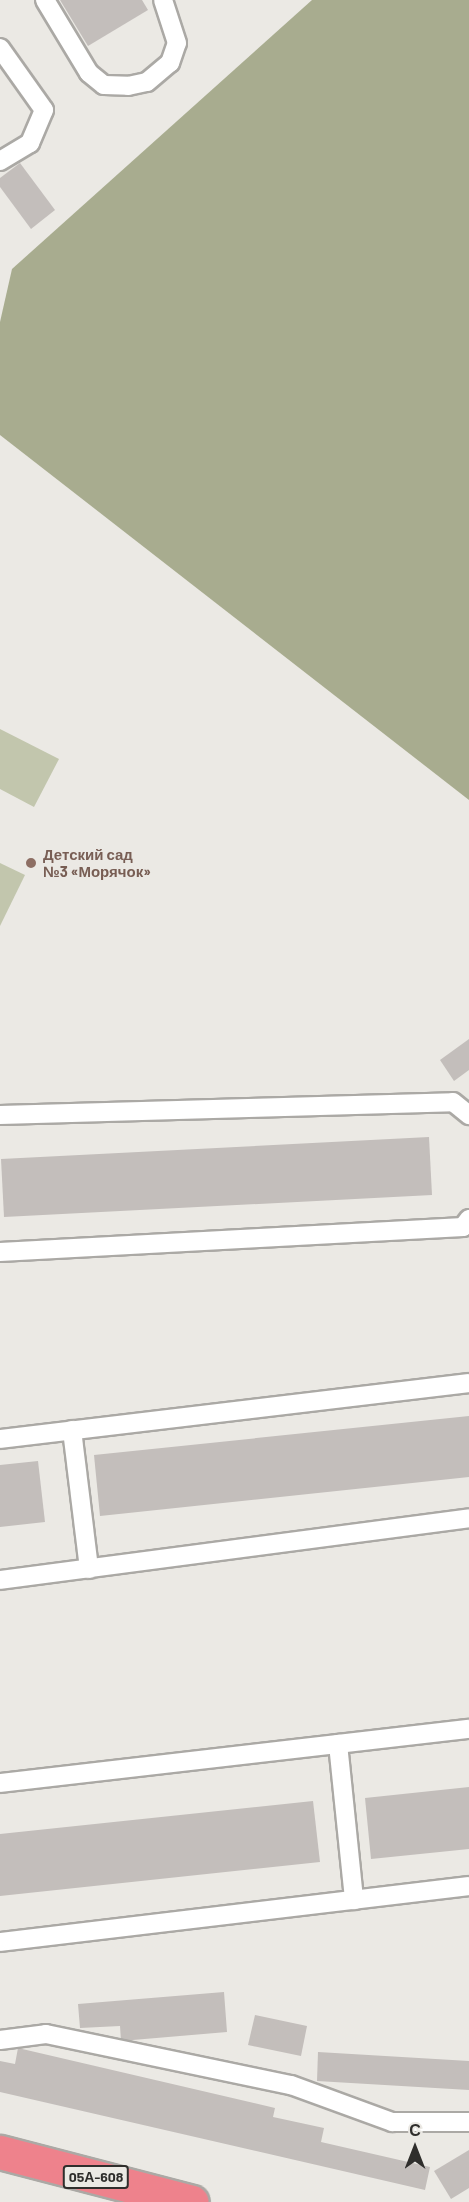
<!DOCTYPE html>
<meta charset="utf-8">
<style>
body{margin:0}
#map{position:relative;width:469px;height:2202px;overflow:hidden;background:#ebe9e4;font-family:Barlow,sans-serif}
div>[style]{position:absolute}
.green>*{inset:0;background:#c2c6ad}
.forest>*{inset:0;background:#a8ac8f}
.building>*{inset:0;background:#c3bebb}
.roads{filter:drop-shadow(2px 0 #aba9a5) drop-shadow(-2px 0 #aba9a5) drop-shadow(0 2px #aba9a5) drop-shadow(0 -2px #aba9a5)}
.service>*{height:18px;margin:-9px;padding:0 9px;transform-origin:9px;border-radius:9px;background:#fff}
.trunk>*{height:33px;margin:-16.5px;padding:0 16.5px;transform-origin:16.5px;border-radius:16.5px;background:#ee828c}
.dots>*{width:16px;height:16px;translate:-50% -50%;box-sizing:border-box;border:3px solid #ebe9e4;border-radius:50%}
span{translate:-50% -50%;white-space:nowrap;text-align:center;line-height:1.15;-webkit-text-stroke:4.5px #ebe9e4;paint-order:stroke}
.shield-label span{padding:2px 4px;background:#ebe9e4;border:2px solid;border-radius:4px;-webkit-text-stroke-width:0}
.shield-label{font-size:14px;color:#2f2e2c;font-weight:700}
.education-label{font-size:15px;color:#785e54;font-weight:700}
.left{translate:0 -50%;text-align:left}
.north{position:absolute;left:385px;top:2118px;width:60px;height:60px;-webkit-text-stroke:4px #ebe9e4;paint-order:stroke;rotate:0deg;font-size:16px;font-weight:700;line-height:24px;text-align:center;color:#2f2e2c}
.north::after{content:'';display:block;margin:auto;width:21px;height:27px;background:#2f2e2c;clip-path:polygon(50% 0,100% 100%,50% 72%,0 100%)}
</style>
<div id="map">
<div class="green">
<div style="clip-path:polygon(0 729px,59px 759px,34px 807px,0 789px)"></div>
<div style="clip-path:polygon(0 863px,25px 875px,0 926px)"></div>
</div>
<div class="forest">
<div style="clip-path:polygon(312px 0,469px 0,469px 800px,0 435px,0 322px,12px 269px)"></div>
</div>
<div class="building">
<div style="clip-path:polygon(60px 0,142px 0,148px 10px,88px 46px)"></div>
<div style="clip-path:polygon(20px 163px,55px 210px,31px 229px,0 187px,0 178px)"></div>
<div style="clip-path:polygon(469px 1039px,469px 1070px,454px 1081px,440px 1060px)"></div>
<div style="clip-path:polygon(429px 1137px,432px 1195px,4px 1217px,1px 1159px)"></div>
<div style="clip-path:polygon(469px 1416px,469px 1477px,100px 1516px,94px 1455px)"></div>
<div style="clip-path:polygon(38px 1461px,45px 1522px,0 1527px,0 1465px)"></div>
<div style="clip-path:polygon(469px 1787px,469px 1849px,371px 1859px,365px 1798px)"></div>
<div style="clip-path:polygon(313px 1801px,320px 1862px,0 1896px,0 1834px)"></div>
<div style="clip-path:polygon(224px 1992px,227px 2032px,121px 2041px,120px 2026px,80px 2028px,78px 2004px)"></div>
<div style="clip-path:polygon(255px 2015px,307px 2026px,301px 2056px,248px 2045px)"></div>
<div style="clip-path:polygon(18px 2048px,275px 2108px,273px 2117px,324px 2128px,321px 2142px,430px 2167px,425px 2190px,0 2092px,0 2061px,15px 2064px)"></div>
<div style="clip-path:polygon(318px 2052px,469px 2061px,469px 2090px,317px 2081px)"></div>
<div style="clip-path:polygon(469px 2150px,469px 2188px,451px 2199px,434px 2171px)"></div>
</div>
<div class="roads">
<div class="service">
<div style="left:45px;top:0;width:85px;rotate:58.9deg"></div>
<div style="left:89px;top:73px;width:19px;rotate:39deg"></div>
<div style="left:104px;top:85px;width:24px;rotate:2deg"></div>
<div style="left:128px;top:86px;width:19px;rotate:-12deg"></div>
<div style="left:147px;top:82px;width:30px;rotate:-40deg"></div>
<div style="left:170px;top:63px;width:21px;rotate:-71deg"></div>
<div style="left:177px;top:43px;width:45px;rotate:-108deg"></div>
<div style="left:0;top:48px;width:76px;rotate:54.6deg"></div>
<div style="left:44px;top:110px;width:36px;rotate:113deg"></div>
<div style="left:30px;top:143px;width:35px;rotate:149deg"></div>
<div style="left:0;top:1115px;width:453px;rotate:-1.6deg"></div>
<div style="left:453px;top:1102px;width:21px;rotate:39deg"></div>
<div style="left:0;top:1252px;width:464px;rotate:-3.1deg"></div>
<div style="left:463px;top:1227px;width:10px;rotate:-53deg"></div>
<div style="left:72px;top:1430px;width:140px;rotate:83deg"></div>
<div style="left:0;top:1439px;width:472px;rotate:-6.8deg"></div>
<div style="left:0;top:1580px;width:473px;rotate:-7.5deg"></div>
<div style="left:338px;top:1744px;width:157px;rotate:84.1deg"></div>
<div style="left:0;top:1783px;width:472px;rotate:-6.6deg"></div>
<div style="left:0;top:1942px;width:472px;rotate:-6.8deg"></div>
<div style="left:0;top:2040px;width:46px;rotate:-7.4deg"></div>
<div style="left:46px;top:2034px;width:250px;rotate:11.8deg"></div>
<div style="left:291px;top:2085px;width:108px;rotate:20.1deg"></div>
<div style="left:392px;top:2122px;width:77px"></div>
</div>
<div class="trunk">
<div style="left:0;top:2152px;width:198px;rotate:14.6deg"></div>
</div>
</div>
<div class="dots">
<div style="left:31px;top:863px;background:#8d6e63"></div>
</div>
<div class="shield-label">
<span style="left:96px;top:2177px">05А-608</span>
</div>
<div class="education-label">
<span class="left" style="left:43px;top:863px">Детский сад<br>№3 «Морячок»</span>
</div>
<div class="north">С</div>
</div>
